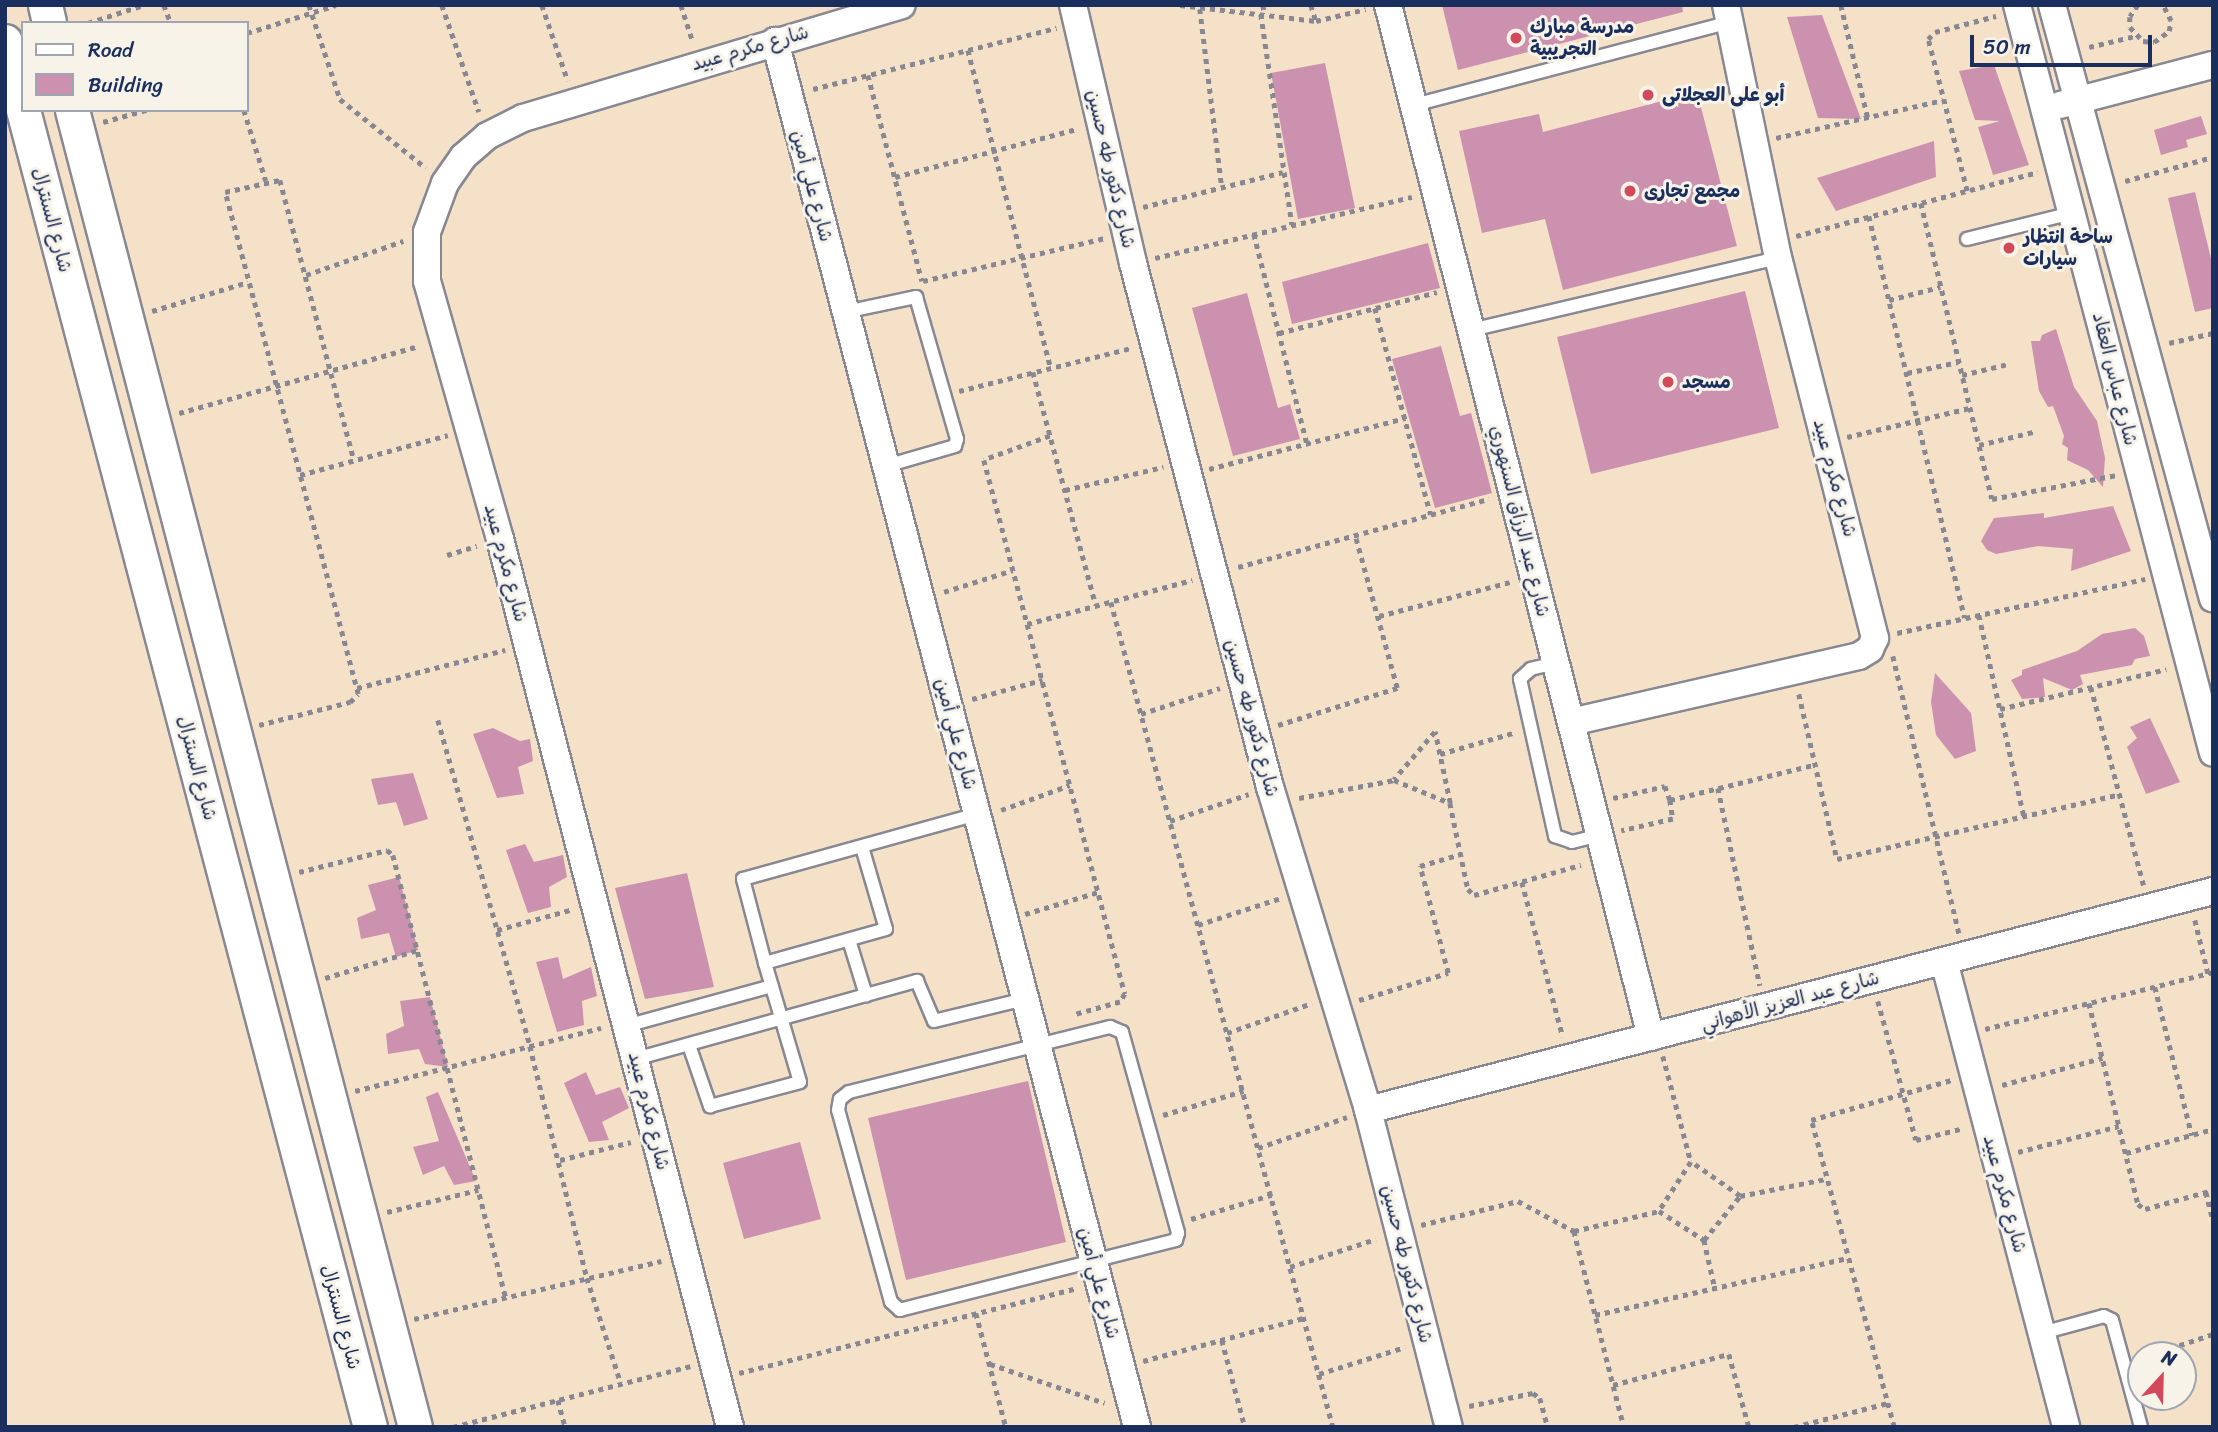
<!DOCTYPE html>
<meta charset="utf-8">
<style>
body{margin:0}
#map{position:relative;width:2218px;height:1432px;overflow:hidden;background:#f5e1c8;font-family:Sriracha,"Playpen Sans Arabic",sans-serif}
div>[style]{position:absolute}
.building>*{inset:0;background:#cb91af}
.path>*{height:4.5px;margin-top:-2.25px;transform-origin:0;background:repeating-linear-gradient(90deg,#888893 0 5px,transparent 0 10px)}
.roads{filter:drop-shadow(2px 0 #888893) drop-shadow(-2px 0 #888893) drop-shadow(0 2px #888893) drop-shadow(0 -2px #888893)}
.service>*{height:12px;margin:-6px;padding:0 6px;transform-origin:6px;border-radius:6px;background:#fff}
.minor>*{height:26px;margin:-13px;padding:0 13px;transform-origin:13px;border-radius:13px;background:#fff}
.tertiary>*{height:33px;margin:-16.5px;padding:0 16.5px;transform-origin:16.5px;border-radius:16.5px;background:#fff}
.dots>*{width:19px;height:19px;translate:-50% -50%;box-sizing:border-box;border:4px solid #f7f3e8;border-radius:50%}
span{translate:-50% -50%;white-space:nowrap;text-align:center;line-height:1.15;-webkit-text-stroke:6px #f7f3e8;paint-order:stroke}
.poi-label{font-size:19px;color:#1b2f5e;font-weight:700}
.left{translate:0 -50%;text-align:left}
.street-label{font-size:19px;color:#1b2f5e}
.frame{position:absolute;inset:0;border:7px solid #1b2f5e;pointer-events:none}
.legend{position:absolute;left:21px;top:21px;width:228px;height:91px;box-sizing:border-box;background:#f7f3e8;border:2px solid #9fa5b1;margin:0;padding:9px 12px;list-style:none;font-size:21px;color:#1b2f5e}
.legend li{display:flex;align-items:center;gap:14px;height:35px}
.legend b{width:35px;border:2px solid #9fa5b1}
.north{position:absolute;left:2127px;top:1341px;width:70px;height:70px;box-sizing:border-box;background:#f7f3e8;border:2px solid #9fa5b1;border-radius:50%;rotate:22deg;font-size:19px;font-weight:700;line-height:28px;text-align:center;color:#1b2f5e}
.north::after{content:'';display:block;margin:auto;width:24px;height:32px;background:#d1495b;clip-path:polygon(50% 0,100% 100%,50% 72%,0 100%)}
.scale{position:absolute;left:1970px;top:35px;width:182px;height:32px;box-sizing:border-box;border:4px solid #1b2f5e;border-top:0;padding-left:9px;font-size:21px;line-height:24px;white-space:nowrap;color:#1b2f5e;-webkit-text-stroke:5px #f7f3e8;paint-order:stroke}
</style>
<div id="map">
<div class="building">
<div style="clip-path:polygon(1442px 5px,1682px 5px,1683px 12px,1458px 70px)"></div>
<div style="clip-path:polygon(1822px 15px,1861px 119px,1818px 118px,1787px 17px)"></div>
<div style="clip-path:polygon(1325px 63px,1355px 208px,1298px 219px,1271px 73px)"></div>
<div style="clip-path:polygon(1994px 65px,2029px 165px,1993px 175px,1978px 127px,2000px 121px,1975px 120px,1959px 71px)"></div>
<div style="clip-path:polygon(1697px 92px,1737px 246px,1563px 290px,1545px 219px,1482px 233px,1459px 131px,1539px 114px,1543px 132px)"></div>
<div style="clip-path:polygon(2201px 116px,2207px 134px,2186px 140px,2188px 147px,2161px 155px,2154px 130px)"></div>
<div style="clip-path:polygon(1934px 141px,1936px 177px,1836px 211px,1817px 178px)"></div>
<div style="clip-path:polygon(2195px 192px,2213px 267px,2213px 308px,2195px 312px,2168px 198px)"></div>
<div style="clip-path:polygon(1428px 243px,1440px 288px,1292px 324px,1282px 282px)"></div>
<div style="clip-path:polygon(1745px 291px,1779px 428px,1591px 474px,1557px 337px)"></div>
<div style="clip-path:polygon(1247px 293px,1278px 408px,1290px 404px,1300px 439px,1233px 456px,1192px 308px)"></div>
<div style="clip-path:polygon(2056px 329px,2074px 387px,2097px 421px,2105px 458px,2103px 487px,2088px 470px,2067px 460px,2068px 448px,2062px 444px,2064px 436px,2053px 406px,2048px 407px,2039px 391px,2031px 341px,2040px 341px,2042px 335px)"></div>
<div style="clip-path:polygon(1441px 346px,1460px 416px,1471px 413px,1492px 493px,1435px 508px,1392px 359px)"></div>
<div style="clip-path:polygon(2113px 506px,2131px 551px,2071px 571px,2073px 549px,2038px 546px,1996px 554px,1987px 550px,1981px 541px,1994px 518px,2044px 513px,2044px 518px)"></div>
<div style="clip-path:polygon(2135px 628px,2144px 636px,2150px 656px,2135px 659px,2132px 665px,2080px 675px,2083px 684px,2072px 690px,2043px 678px,2045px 697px,2022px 699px,2011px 680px,2022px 675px,2022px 670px,2077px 651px,2102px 634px)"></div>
<div style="clip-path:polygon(1935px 673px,1971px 713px,1976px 751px,1955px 759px,1936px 735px,1931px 702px)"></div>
<div style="clip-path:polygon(2150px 718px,2180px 782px,2146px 794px,2127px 747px,2137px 738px,2130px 727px)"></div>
<div style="clip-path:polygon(493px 728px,520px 741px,530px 739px,533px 761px,518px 767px,524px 794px,497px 798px,473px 734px)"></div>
<div style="clip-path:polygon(413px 773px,428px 819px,404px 826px,396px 802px,378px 805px,371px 779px)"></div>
<div style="clip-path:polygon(525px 844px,534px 862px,563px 855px,567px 877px,549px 887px,551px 907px,528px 913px,506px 850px)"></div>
<div style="clip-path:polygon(687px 873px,714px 987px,645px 999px,615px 888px)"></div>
<div style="clip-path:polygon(399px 877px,418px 950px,396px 957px,389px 933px,361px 939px,357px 918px,376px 910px,368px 885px)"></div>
<div style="clip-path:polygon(558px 957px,563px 979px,591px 967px,597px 996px,582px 1001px,584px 1025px,557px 1032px,536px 962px)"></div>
<div style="clip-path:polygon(430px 997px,448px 1067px,425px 1064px,419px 1049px,388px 1054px,386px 1034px,404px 1026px,400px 1001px)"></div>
<div style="clip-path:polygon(586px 1072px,596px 1095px,620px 1087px,629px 1108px,602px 1122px,609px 1140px,589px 1142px,564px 1083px)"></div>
<div style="clip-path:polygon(1028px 1081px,1066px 1242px,906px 1280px,868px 1118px)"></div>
<div style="clip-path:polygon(438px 1092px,476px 1181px,454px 1185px,444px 1166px,423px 1175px,413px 1147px,439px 1141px,426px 1097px)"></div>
<div style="clip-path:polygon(800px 1142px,821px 1219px,744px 1239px,723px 1163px)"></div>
</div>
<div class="path">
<div style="left:164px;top:5px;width:19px;rotate:69deg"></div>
<div style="left:309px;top:5px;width:99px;rotate:71.7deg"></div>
<div style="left:340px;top:99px;width:110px;rotate:38.7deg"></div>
<div style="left:442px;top:5px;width:113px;rotate:70.9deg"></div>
<div style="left:542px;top:5px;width:80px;rotate:71.1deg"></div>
<div style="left:681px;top:5px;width:39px;rotate:72deg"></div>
<div style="left:1180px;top:5px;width:137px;rotate:6.7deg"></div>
<div style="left:1316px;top:21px;width:51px;rotate:-13.5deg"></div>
<div style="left:1263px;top:5px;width:10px;rotate:79deg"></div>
<div style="left:1311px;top:5px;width:17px;rotate:73deg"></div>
<div style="left:1841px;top:5px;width:116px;rotate:76.6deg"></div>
<div style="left:2138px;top:5px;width:14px;rotate:124deg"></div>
<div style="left:2130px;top:17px;width:10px;rotate:90deg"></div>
<div style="left:2130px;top:27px;width:19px;rotate:47deg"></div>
<div style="left:2143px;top:41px;width:11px;rotate:5deg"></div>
<div style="left:2154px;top:42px;width:19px;rotate:-36deg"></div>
<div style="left:2169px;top:31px;width:10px;rotate:-79deg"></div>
<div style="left:2171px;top:21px;width:18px;rotate:-117deg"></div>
<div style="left:1200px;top:9px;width:179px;rotate:83deg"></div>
<div style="left:1261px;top:14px;width:213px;rotate:81.6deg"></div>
<div style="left:88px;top:23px;width:59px;rotate:-17.8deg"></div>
<div style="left:247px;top:33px;width:93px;rotate:-17.5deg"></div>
<div style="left:2089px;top:47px;width:47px;rotate:-13.4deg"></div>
<div style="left:968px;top:50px;width:329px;rotate:75.4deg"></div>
<div style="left:868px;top:75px;width:213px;rotate:75.3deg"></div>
<div style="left:813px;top:89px;width:251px;rotate:-14.1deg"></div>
<div style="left:244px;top:110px;width:74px;rotate:72.8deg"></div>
<div style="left:103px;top:122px;width:45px;rotate:-15.6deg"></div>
<div style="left:1776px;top:138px;width:171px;rotate:-12.8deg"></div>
<div style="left:895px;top:177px;width:188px;rotate:-14.8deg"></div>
<div style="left:2125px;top:181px;width:91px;rotate:-15.3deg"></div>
<div style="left:1967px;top:191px;width:157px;rotate:-104.4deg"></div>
<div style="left:1928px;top:39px;width:10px;rotate:-45deg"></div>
<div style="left:1935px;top:32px;width:63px;rotate:-14.7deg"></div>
<div style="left:1921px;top:203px;width:304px;rotate:76.5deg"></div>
<div style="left:1992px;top:499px;width:127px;rotate:-10.9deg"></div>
<div style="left:1143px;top:207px;width:144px;rotate:-14deg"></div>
<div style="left:1869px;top:216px;width:413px;rotate:76.6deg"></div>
<div style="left:1254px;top:234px;width:217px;rotate:75.8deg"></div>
<div style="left:1796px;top:236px;width:250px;rotate:-14.8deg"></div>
<div style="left:1155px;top:258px;width:264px;rotate:-13.4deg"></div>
<div style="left:306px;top:275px;width:103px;rotate:-19.3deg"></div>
<div style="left:923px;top:281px;width:187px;rotate:-13.3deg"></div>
<div style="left:1889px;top:300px;width:53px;rotate:-14.3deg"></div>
<div style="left:1375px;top:308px;width:214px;rotate:74.9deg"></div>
<div style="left:152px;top:311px;width:100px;rotate:-16.8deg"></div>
<div style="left:1279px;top:333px;width:163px;rotate:-14.5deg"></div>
<div style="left:2169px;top:343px;width:45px;rotate:-12.8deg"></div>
<div style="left:1033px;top:372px;width:241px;rotate:74.9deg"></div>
<div style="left:1907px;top:373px;width:52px;rotate:-12.2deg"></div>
<div style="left:1962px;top:375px;width:47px;rotate:-13.4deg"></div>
<div style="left:959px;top:391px;width:177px;rotate:-14deg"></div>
<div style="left:179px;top:413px;width:249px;rotate:-15.6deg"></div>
<div style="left:1050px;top:436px;width:70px;rotate:160deg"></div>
<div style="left:984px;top:460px;width:552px;rotate:75.21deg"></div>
<div style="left:1125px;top:994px;width:9px;rotate:122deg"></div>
<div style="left:1120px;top:1002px;width:49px;rotate:164.5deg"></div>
<div style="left:1847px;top:437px;width:126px;rotate:-13.3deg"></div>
<div style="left:1979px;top:445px;width:56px;rotate:-13.5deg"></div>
<div style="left:1209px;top:469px;width:203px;rotate:-14.6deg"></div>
<div style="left:300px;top:475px;width:153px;rotate:-15.1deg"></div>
<div style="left:1065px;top:490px;width:101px;rotate:-13.2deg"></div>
<div style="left:447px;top:555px;width:31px;rotate:-17deg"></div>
<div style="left:1238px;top:567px;width:260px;rotate:-15.2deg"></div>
<div style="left:944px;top:592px;width:72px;rotate:-17.7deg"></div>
<div style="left:1111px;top:602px;width:854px;rotate:74.94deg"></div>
<div style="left:1979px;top:615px;width:207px;rotate:77.4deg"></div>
<div style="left:1379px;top:616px;width:135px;rotate:-14.5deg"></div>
<div style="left:1027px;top:624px;width:171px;rotate:-14.9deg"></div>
<div style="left:1897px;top:633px;width:254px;rotate:-12.3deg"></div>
<div style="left:1893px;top:656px;width:286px;rotate:76.6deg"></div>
<div style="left:2091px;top:687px;width:206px;rotate:75.1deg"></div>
<div style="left:357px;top:688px;width:153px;rotate:-14.4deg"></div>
<div style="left:1799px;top:694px;width:169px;rotate:77deg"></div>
<div style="left:1837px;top:859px;width:290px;rotate:-12.9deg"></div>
<div style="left:972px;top:699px;width:73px;rotate:-15.2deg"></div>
<div style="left:2000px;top:709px;width:171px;rotate:-13.5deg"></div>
<div style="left:1141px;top:714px;width:83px;rotate:-18.2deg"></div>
<div style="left:438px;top:720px;width:339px;rotate:74.2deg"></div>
<div style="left:530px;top:1046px;width:239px;rotate:76.2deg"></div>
<div style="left:587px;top:1278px;width:110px;rotate:72.1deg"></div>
<div style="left:259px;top:725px;width:94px;rotate:-14.2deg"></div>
<div style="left:350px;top:702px;width:11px;rotate:-45deg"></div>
<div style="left:358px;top:694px;width:519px;rotate:-104.84deg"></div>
<div style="left:225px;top:192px;width:56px;rotate:-12.3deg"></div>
<div style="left:280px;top:180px;width:290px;rotate:75.2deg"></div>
<div style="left:1278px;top:725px;width:125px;rotate:-17.3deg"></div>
<div style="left:1397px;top:688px;width:158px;rotate:-105.4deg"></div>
<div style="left:1440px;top:754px;width:79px;rotate:-16.1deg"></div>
<div style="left:1718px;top:788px;width:202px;rotate:78deg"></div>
<div style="left:1299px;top:798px;width:97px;rotate:-10.7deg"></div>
<div style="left:1613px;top:798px;width:53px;rotate:-13deg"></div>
<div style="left:1665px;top:786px;width:15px;rotate:70deg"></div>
<div style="left:1670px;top:800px;width:19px;rotate:81deg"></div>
<div style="left:1673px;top:819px;width:53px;rotate:167deg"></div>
<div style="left:1670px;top:800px;width:148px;rotate:-13.7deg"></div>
<div style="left:1450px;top:803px;width:73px;rotate:-101.9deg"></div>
<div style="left:1435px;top:732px;width:63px;rotate:130.5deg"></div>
<div style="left:1394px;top:780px;width:61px;rotate:22.3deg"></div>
<div style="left:1450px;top:803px;width:88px;rotate:78.2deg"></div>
<div style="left:1468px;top:889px;width:8px;rotate:45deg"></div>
<div style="left:1474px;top:895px;width:111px;rotate:-15.7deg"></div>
<div style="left:1001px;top:810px;width:73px;rotate:-19.9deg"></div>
<div style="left:1170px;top:821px;width:83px;rotate:-18.9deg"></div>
<div style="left:299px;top:872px;width:91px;rotate:-14deg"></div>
<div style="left:387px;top:850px;width:8px;rotate:40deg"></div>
<div style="left:393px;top:855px;width:456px;rotate:75.7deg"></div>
<div style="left:1522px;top:882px;width:160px;rotate:75.2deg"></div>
<div style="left:1025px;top:914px;width:76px;rotate:-16.8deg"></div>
<div style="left:2195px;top:920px;width:55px;rotate:76.2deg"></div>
<div style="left:1198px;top:925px;width:87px;rotate:-18deg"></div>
<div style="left:497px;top:930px;width:76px;rotate:-15.3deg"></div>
<div style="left:325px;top:978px;width:97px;rotate:-16.8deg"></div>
<div style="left:2155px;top:987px;width:153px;rotate:76deg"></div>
<div style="left:1359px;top:1000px;width:93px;rotate:-16.9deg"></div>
<div style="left:1448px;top:973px;width:111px;rotate:-104.7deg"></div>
<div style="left:1420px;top:866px;width:43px;rotate:-16.3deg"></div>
<div style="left:1878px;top:1001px;width:144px;rotate:74.7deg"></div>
<div style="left:1916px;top:1140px;width:49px;rotate:-14deg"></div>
<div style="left:2089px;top:1003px;width:207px;rotate:76.3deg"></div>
<div style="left:2138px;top:1204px;width:9px;rotate:36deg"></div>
<div style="left:2145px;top:1209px;width:71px;rotate:-15.6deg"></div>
<div style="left:1985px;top:1029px;width:235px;rotate:-14deg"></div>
<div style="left:1227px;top:1033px;width:90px;rotate:-19.4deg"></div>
<div style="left:1663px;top:1056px;width:110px;rotate:75.2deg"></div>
<div style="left:2002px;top:1085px;width:104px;rotate:-15.1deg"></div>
<div style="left:355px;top:1091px;width:254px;rotate:-14.4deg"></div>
<div style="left:1163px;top:1115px;width:84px;rotate:-16.7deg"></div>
<div style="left:1258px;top:1148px;width:94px;rotate:-19.2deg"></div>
<div style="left:2018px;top:1152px;width:104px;rotate:-14.4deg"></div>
<div style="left:2126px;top:1153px;width:90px;rotate:-15.4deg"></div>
<div style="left:560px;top:1160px;width:73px;rotate:-14.2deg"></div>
<div style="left:2206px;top:1192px;width:29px;rotate:76deg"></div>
<div style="left:1740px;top:1196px;width:88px;rotate:-11.2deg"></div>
<div style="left:387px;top:1212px;width:94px;rotate:-13.6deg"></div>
<div style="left:1191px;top:1219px;width:84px;rotate:-16.7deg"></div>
<div style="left:1421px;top:1225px;width:100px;rotate:-13.9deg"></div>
<div style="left:1518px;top:1201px;width:64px;rotate:28.2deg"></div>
<div style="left:1574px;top:1231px;width:87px;rotate:-13.2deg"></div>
<div style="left:1574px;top:1231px;width:202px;rotate:75.7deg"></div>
<div style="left:1704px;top:1240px;width:57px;rotate:-50.7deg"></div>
<div style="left:1740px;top:1196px;width:60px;rotate:-145.2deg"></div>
<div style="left:1691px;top:1162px;width:59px;rotate:123.1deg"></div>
<div style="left:1659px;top:1211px;width:54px;rotate:32.8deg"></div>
<div style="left:1704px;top:1240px;width:49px;rotate:77.1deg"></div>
<div style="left:1290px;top:1267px;width:90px;rotate:-18deg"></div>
<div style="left:976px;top:1313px;width:118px;rotate:75.3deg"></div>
<div style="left:1595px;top:1315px;width:259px;rotate:-12.7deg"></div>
<div style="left:414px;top:1319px;width:254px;rotate:-13.2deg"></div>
<div style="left:1222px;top:1340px;width:90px;rotate:75.2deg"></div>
<div style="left:2151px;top:1355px;width:65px;rotate:-18.7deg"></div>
<div style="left:1143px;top:1361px;width:167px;rotate:-15deg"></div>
<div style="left:990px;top:1364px;width:121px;rotate:18.7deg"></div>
<div style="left:739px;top:1373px;width:349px;rotate:-14.1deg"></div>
<div style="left:1319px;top:1374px;width:90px;rotate:-17.4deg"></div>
<div style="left:1613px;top:1385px;width:120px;rotate:-15deg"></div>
<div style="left:1729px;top:1354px;width:76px;rotate:74.7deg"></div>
<div style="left:558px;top:1400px;width:28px;rotate:75deg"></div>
<div style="left:1469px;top:1406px;width:65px;rotate:-11.5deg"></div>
<div style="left:1533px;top:1393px;width:9px;rotate:36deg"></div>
<div style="left:1540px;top:1398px;width:30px;rotate:75deg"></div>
<div style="left:453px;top:1427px;width:245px;rotate:-14.4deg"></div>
<div style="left:1794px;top:1427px;width:97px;rotate:-14.3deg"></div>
<div style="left:1894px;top:1427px;width:318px;rotate:-105.1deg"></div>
<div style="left:1811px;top:1120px;width:146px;rotate:-15.9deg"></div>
</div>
<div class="roads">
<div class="service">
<div style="left:1414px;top:105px;width:327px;rotate:-14.7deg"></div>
<div style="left:1967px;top:239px;width:108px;rotate:-13.9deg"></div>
<div style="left:845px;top:312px;width:73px;rotate:-11.9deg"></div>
<div style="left:916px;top:297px;width:148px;rotate:73.9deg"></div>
<div style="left:957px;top:439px;width:7px;rotate:106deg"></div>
<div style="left:955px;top:446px;width:72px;rotate:163.8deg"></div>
<div style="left:1471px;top:330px;width:315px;rotate:-13.2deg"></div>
<div style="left:1556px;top:663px;width:26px;rotate:167deg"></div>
<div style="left:1531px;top:669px;width:15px;rotate:138deg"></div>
<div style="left:1520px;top:679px;width:161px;rotate:77.4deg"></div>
<div style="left:1555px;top:836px;width:18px;rotate:19deg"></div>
<div style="left:1572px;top:842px;width:29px;rotate:-14deg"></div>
<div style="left:862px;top:847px;width:85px;rotate:73.7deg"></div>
<div style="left:886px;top:929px;width:126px;rotate:164.3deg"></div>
<div style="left:765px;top:963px;width:87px;rotate:-104.7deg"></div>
<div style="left:743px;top:879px;width:243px;rotate:-15.5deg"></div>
<div style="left:849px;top:940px;width:58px;rotate:72.8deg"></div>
<div style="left:626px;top:1026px;width:151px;rotate:-15.3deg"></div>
<div style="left:1110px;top:1027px;width:13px;rotate:23deg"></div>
<div style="left:1122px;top:1032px;width:209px;rotate:74.4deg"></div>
<div style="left:1178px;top:1233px;width:7px;rotate:106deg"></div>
<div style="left:1176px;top:1240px;width:285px;rotate:165.8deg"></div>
<div style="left:900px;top:1310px;width:12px;rotate:-138deg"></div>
<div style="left:891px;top:1302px;width:199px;rotate:-105.4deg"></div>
<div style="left:838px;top:1110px;width:11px;rotate:-80deg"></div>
<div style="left:840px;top:1099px;width:11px;rotate:-38deg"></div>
<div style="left:849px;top:1092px;width:269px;rotate:-14deg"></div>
<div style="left:689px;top:1045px;width:65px;rotate:71deg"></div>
<div style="left:710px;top:1106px;width:93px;rotate:-14.9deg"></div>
<div style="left:800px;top:1082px;width:124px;rotate:-106.4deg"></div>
<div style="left:635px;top:1059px;width:293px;rotate:-15.5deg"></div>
<div style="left:917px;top:981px;width:43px;rotate:67deg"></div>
<div style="left:934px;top:1021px;width:94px;rotate:-13.6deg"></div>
<div style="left:2042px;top:1333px;width:64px;rotate:-15.3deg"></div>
<div style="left:2104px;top:1316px;width:9px;rotate:27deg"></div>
<div style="left:2112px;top:1320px;width:111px;rotate:74.8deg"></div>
</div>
<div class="minor">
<div style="left:1073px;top:5px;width:265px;rotate:76.9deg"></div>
<div style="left:1133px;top:263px;width:542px;rotate:75.35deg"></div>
<div style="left:1270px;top:787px;width:338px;rotate:73.1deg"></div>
<div style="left:1368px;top:1110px;width:327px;rotate:75.7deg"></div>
<div style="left:1388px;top:5px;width:1065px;rotate:75.7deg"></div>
<div style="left:2017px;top:5px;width:773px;rotate:75.32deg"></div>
<div style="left:2052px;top:5px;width:615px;rotate:74.83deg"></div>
<div style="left:775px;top:41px;width:1432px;rotate:75.36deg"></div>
<div style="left:2060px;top:105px;width:158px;rotate:-14.7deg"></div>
<div style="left:1571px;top:722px;width:295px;rotate:-12.9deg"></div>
<div style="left:1859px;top:656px;width:13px;rotate:-32deg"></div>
<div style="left:1870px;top:649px;width:12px;rotate:-66deg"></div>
<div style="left:1875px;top:638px;width:392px;rotate:-104.3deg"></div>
<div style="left:1778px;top:258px;width:258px;rotate:-101.6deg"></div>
<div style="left:1944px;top:961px;width:482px;rotate:75.3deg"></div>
<div style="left:1368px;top:1110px;width:873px;rotate:-14.53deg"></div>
<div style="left:730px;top:1427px;width:917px;rotate:-104.52deg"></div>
<div style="left:500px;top:539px;width:268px;rotate:-105.8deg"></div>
<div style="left:427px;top:281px;width:49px;rotate:-90deg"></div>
<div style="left:427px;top:232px;width:52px;rotate:-69.8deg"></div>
<div style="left:445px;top:183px;width:32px;rotate:-55deg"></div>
<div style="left:463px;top:157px;width:32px;rotate:-41deg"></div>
<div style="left:487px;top:136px;width:40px;rotate:-26.6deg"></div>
<div style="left:523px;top:118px;width:395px;rotate:-16.6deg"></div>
</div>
<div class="tertiary">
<div style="left:45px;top:5px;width:18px;rotate:77deg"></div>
<div style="left:5px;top:41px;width:69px;rotate:75deg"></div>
<div style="left:23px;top:110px;width:1362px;rotate:75.24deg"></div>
<div style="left:72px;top:110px;width:1361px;rotate:75.4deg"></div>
</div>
</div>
<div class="dots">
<div style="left:1516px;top:38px;background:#d1495b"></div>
<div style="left:1648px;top:95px;background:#d1495b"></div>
<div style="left:1630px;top:191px;background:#d1495b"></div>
<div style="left:2009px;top:248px;background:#d1495b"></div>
<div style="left:1668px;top:382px;background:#d1495b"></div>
</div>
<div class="poi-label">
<span class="left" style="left:1530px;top:38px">مدرسة مبارك<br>التجريبية</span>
<span class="left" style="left:1662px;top:95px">أبو على العجلاتى</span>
<span class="left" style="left:1644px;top:191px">مجمع تجارى</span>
<span class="left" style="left:2023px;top:248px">ساحة انتظار<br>سيارات</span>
<span class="left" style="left:1682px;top:382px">مسجد</span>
</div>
<div class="street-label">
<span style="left:750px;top:48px;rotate:-16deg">شارع مكرم عبيد</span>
<span style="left:1111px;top:169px;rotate:77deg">شارع دكتور طه حسين</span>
<span style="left:812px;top:186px;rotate:75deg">شارع علي أمين</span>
<span style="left:52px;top:220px;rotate:75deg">شارع السنترال</span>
<span style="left:2115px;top:379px;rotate:76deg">شارع عباس العقاد</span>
<span style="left:1835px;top:478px;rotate:75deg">شارع مكرم عبيد</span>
<span style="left:1520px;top:521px;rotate:76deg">شارع عبد الرزاق السنهوري</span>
<span style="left:506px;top:563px;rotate:75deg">شارع مكرم عبيد</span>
<span style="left:1252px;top:718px;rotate:75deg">شارع دكتور طه حسين</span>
<span style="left:956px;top:734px;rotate:75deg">شارع علي أمين</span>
<span style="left:197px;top:768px;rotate:75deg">شارع السنترال</span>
<span style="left:1790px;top:1001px;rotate:-15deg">شارع عبد العزيز الأهواني</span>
<span style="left:649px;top:1111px;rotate:76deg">شارع مكرم عبيد</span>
<span style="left:2005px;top:1194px;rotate:75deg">شارع مكرم عبيد</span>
<span style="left:1407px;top:1264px;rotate:76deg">شارع دكتور طه حسين</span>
<span style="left:1099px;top:1283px;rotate:75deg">شارع علي أمين</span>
<span style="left:341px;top:1317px;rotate:75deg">شارع السنترال</span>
</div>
<div class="frame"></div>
<ul class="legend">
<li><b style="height:9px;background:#fff"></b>Road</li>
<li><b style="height:19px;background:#cb91af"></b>Building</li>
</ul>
<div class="north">N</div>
<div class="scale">50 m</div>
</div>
